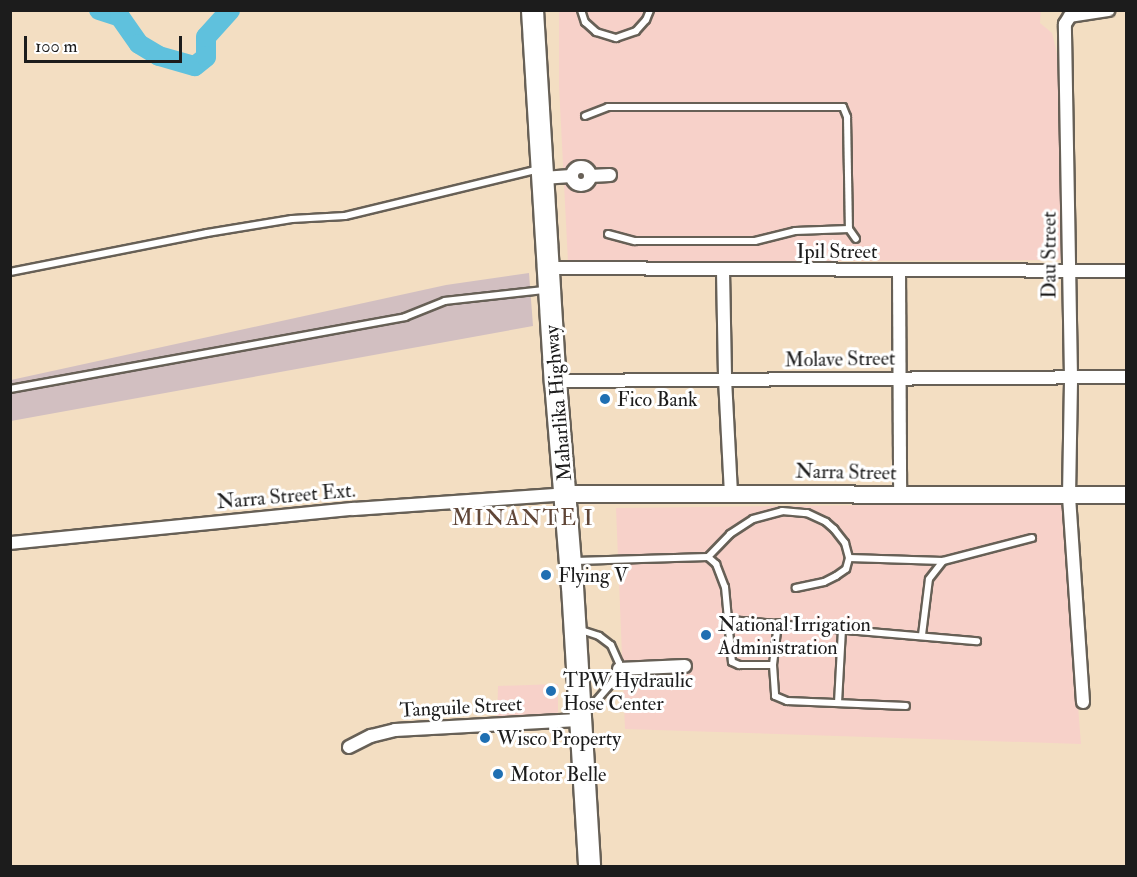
<!DOCTYPE html>
<style>
body{margin:0}
#map{position:relative;width:1137px;height:877px;overflow:hidden;background:#f3dec2;font-family:"IM FELL Double Pica",serif}
div>[style]{position:absolute}
.built>*{inset:0;background:#f7d1c9}
.industrial>*{inset:0;background:#d2bfc1}
.river>*{height:20px;margin:-10px;padding:0 10px;transform-origin:10px;border-radius:10px;background:#5fc1dd}
.roads{filter:drop-shadow(2px 0 #676056) drop-shadow(-2px 0 #676056) drop-shadow(0 2px #676056) drop-shadow(0 -2px #676056)}
.lane>*{height:6px;margin:-3px;padding:0 3px;transform-origin:3px;border-radius:3px;background:#fff}
.street>*{height:12px;margin:-6px;padding:0 6px;transform-origin:6px;border-radius:6px;background:#fff}
.street>.ring{margin:-6px;padding:0;box-sizing:content-box;background:none;border:12px solid #fff;border-radius:50%}
.secondary>*{height:16px;margin:-8px;padding:0 8px;transform-origin:8px;border-radius:8px;background:#fff}
.highway>*{height:21px;margin:-10.5px;padding:0 10.5px;transform-origin:10.5px;border-radius:10.5px;background:#fff}
.dots>*{width:16px;height:16px;translate:-50% -50%;box-sizing:border-box;border:3px solid #fff;border-radius:50%}
span{translate:-50% -50%;white-space:nowrap;text-align:center;line-height:1.15;-webkit-text-stroke:6px #fff;paint-order:stroke}
.street-label{font-size:20px;color:#1c1c1c}
.poi-label{font-size:20px;color:#1c1c1c}
.left{translate:0 -50%;text-align:left}
.quarter-label{font-size:22px;color:#604637;letter-spacing:1.5px}
.frame{position:absolute;inset:0;border:12px solid #1c1c1c;pointer-events:none}
.scale{position:absolute;left:24px;top:36px;width:158px;height:27px;box-sizing:border-box;border:3px solid #1c1c1c;border-top:0;padding-left:8px;font-size:18px;line-height:21px;white-space:nowrap;color:#1c1c1c;-webkit-text-stroke:4px #fff;paint-order:stroke}
</style>
<div id="map">
<div class="built">
<div style="clip-path:polygon(1041px 10px,1040px 23px,1052px 33px,1061px 70px,1066px 260px,568px 262px,559px 86px,559px 11px)"></div>
<div style="clip-path:polygon(1062px 503px,1081px 744px,625px 729px,616px 508px)"></div>
<div style="clip-path:polygon(558px 684px,558px 719px,497px 722px,498px 686px)"></div>
</div>
<div class="industrial">
<div style="clip-path:polygon(529px 273px,533px 326px,11px 421px,11px 380px,446px 285px)"></div>
</div>
<div class="river">
<div style="left:99px;top:10px;width:22px;rotate:18deg"></div>
<div style="left:120px;top:17px;width:33px;rotate:55deg"></div>
<div style="left:139px;top:44px;width:23px;rotate:31deg"></div>
<div style="left:159px;top:56px;width:37px;rotate:16deg"></div>
<div style="left:195px;top:66px;width:14px;rotate:-39deg"></div>
<div style="left:206px;top:57px;width:20px;rotate:-90deg"></div>
<div style="left:206px;top:37px;width:36px;rotate:-48deg"></div>
</div>
<div class="roads">
<div class="lane">
<div style="left:581px;top:10px;width:13px;rotate:72deg"></div>
<div style="left:585px;top:22px;width:15px;rotate:42deg"></div>
<div style="left:596px;top:32px;width:21px;rotate:17deg"></div>
<div style="left:616px;top:38px;width:21px;rotate:-19deg"></div>
<div style="left:636px;top:31px;width:15px;rotate:-48deg"></div>
<div style="left:646px;top:20px;width:11px;rotate:-68deg"></div>
<div style="left:585px;top:116px;width:25px;rotate:-21deg"></div>
<div style="left:608px;top:107px;width:235px"></div>
<div style="left:843px;top:107px;width:11px;rotate:68deg"></div>
<div style="left:847px;top:117px;width:112px;rotate:89deg"></div>
<div style="left:608px;top:234px;width:28px;rotate:15deg"></div>
<div style="left:635px;top:241px;width:120px"></div>
<div style="left:755px;top:241px;width:41px;rotate:-14deg"></div>
<div style="left:795px;top:231px;width:54px;rotate:-2.1deg"></div>
<div style="left:849px;top:229px;width:12px;rotate:55deg"></div>
<div style="left:10px;top:272px;width:201px;rotate:-11.2deg"></div>
<div style="left:207px;top:233px;width:86px;rotate:-9.4deg"></div>
<div style="left:292px;top:219px;width:53px;rotate:-3.2deg"></div>
<div style="left:345px;top:216px;width:200px;rotate:-13.6deg"></div>
<div style="left:10px;top:389px;width:402px;rotate:-10.3deg"></div>
<div style="left:405px;top:317px;width:43px;rotate:-21.8deg"></div>
<div style="left:445px;top:301px;width:101px;rotate:-6.3deg"></div>
<div style="left:708px;top:557px;width:32px;rotate:-46deg"></div>
<div style="left:730px;top:534px;width:27px;rotate:-33deg"></div>
<div style="left:753px;top:519px;width:30px;rotate:-15deg"></div>
<div style="left:782px;top:511px;width:25px;rotate:5deg"></div>
<div style="left:807px;top:513px;width:21px;rotate:25deg"></div>
<div style="left:826px;top:522px;width:11px;rotate:41deg"></div>
<div style="left:834px;top:529px;width:18px;rotate:52deg"></div>
<div style="left:845px;top:543px;width:16px;rotate:75deg"></div>
<div style="left:849px;top:558px;width:11px;rotate:105deg"></div>
<div style="left:846px;top:569px;width:12px;rotate:145deg"></div>
<div style="left:836px;top:576px;width:13px;rotate:153deg"></div>
<div style="left:824px;top:582px;width:29px;rotate:168deg"></div>
<div style="left:849px;top:558px;width:94px;rotate:1.8deg"></div>
<div style="left:943px;top:561px;width:92px;rotate:-14.5deg"></div>
<div style="left:575px;top:561px;width:133px;rotate:-1.7deg"></div>
<div style="left:708px;top:557px;width:11px;rotate:41deg"></div>
<div style="left:716px;top:564px;width:25px;rotate:69deg"></div>
<div style="left:725px;top:587px;width:75px;rotate:84.7deg"></div>
<div style="left:732px;top:662px;width:8px;rotate:23deg"></div>
<div style="left:739px;top:665px;width:34px"></div>
<div style="left:730px;top:620px;width:248px;rotate:4.9deg"></div>
<div style="left:778px;top:623px;width:42px;rotate:96.8deg"></div>
<div style="left:773px;top:665px;width:31px;rotate:86deg"></div>
<div style="left:775px;top:696px;width:13px;rotate:23deg"></div>
<div style="left:787px;top:701px;width:119px;rotate:2.4deg"></div>
<div style="left:578px;top:629px;width:22px;rotate:18deg"></div>
<div style="left:599px;top:636px;width:15px;rotate:37deg"></div>
<div style="left:611px;top:645px;width:20px;rotate:66deg"></div>
<div style="left:619px;top:663px;width:6px;rotate:90deg"></div>
<div style="left:619px;top:669px;width:18px;rotate:119deg"></div>
<div style="left:610px;top:685px;width:21px;rotate:131deg"></div>
<div style="left:596px;top:701px;width:16px;rotate:145deg"></div>
<div style="left:922px;top:635px;width:56px;rotate:-82.9deg"></div>
<div style="left:929px;top:579px;width:23px;rotate:-52deg"></div>
<div style="left:838px;top:703px;width:74px;rotate:-86.9deg"></div>
</div>
<div class="street">
<div class="ring" style="left:572px;top:167px;width:6px;height:6px"></div>
<div style="left:590px;top:176px;width:20px;rotate:-3deg"></div>
<div style="left:543px;top:178px;width:28px;rotate:-4deg"></div>
<div style="left:548px;top:268px;width:578px;rotate:0.3deg"></div>
<div style="left:723px;top:271px;width:108px;rotate:88.9deg"></div>
<div style="left:725px;top:379px;width:114px;rotate:87deg"></div>
<div style="left:899px;top:271px;width:223px;rotate:89.7deg"></div>
<div style="left:555px;top:381px;width:571px;rotate:-0.4deg"></div>
<div style="left:10px;top:543px;width:345px;rotate:-5.7deg"></div>
<div style="left:353px;top:509px;width:214px;rotate:-4deg"></div>
<div style="left:619px;top:669px;width:66px;rotate:-2.6deg"></div>
<div style="left:1083px;top:702px;width:206px;rotate:-93.9deg"></div>
<div style="left:1069px;top:496px;width:119px;rotate:-89deg"></div>
<div style="left:1071px;top:377px;width:353px;rotate:-91deg"></div>
<div style="left:1065px;top:24px;width:9px;rotate:-58deg"></div>
<div style="left:1070px;top:16px;width:39px;rotate:-9deg"></div>
<div style="left:349px;top:747px;width:25px;rotate:-27deg"></div>
<div style="left:371px;top:736px;width:25px;rotate:-14deg"></div>
<div style="left:395px;top:730px;width:183px;rotate:-3.1deg"></div>
</div>
<div class="secondary">
<div style="left:566px;top:494px;width:560px;rotate:0.1deg"></div>
</div>
<div class="highway">
<div style="left:532px;top:10px;width:372px;rotate:86.5deg"></div>
<div style="left:555px;top:381px;width:206px;rotate:85.3deg"></div>
<div style="left:572px;top:586px;width:281px;rotate:86.5deg"></div>
</div>
</div>
<div class="dots">
<div style="left:605px;top:399px;background:#1f6fb2"></div>
<div style="left:546px;top:575px;background:#1f6fb2"></div>
<div style="left:706px;top:635px;background:#1f6fb2"></div>
<div style="left:551px;top:691px;background:#1f6fb2"></div>
<div style="left:485px;top:738px;background:#1f6fb2"></div>
<div style="left:498px;top:774px;background:#1f6fb2"></div>
</div>
<div class="street-label">
<span style="left:837px;top:251px">Ipil Street</span>
<span style="left:1049px;top:255px;rotate:-90deg">Dau Street</span>
<span style="left:840px;top:359px;rotate:-1deg">Molave Street</span>
<span style="left:558px;top:403px;rotate:-95deg">Maharlika Highway</span>
<span style="left:846px;top:472px;rotate:1deg">Narra Street</span>
<span style="left:286px;top:496px;rotate:-5deg">Narra Street Ext.</span>
<span style="left:461px;top:707px;rotate:-3deg">Tanguile Street</span>
</div>
<div class="poi-label">
<span class="left" style="left:617px;top:399px">Fico Bank</span>
<span class="left" style="left:558px;top:575px">Flying V</span>
<span class="left" style="left:718px;top:636px">National Irrigation<br>Administration</span>
<span class="left" style="left:563px;top:692px">TPW Hydraulic<br>Hose Center</span>
<span class="left" style="left:497px;top:738px">Wisco Property</span>
<span class="left" style="left:510px;top:774px">Motor Belle</span>
</div>
<div class="quarter-label">
<span style="left:523px;top:519px">MINANTE I</span>
</div>
<div class="frame"></div>
<div class="scale">100 m</div>
</div>
